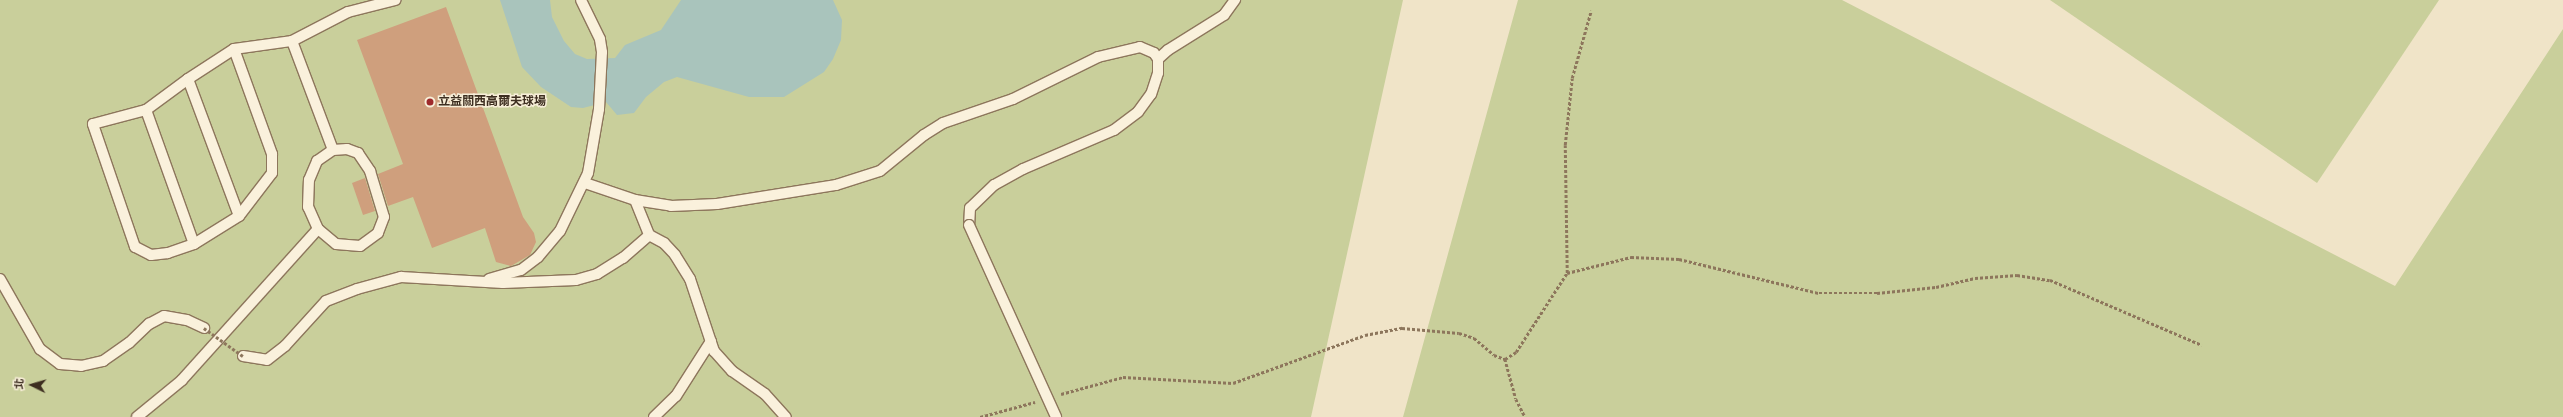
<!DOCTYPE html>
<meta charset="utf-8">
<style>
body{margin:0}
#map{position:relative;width:2563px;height:417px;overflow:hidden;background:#f0e4c8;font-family:"Roboto Serif","Noto Sans TC",serif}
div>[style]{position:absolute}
.green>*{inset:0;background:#c9cf9b}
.water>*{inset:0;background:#a9c4bc}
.building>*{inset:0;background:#cf9f7d}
.path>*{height:2.5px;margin-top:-1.25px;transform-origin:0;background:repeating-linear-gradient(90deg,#8d765c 0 3px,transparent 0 5px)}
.roads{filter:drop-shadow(1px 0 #8d765c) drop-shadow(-1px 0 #8d765c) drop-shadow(0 1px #8d765c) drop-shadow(0 -1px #8d765c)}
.service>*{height:10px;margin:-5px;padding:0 5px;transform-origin:5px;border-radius:5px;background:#faf1dc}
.path-bridge>*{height:2.5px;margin-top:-1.25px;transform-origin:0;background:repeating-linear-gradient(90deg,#8d765c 0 3px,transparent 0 5px)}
.bridges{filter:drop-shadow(1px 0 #8d765c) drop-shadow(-1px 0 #8d765c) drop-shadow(0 1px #8d765c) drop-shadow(0 -1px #8d765c)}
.service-bridge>*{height:10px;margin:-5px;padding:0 5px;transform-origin:5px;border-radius:5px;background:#faf1dc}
.dots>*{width:11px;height:11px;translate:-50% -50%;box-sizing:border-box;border:2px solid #f7eed8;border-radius:50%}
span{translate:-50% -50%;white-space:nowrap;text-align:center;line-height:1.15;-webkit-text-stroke:3px #f7eed8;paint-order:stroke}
.poi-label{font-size:12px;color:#3d2e20;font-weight:700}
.left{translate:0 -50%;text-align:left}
.north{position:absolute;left:12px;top:365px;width:40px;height:40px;-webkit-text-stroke:3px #f7eed8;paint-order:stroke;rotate:275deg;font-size:11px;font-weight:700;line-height:16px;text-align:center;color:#3d2e20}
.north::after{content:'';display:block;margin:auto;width:14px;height:18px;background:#3d2e20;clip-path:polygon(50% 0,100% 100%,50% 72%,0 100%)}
</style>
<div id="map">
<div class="green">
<div style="clip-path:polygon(0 0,1403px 0,1311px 417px,0 417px)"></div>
<div style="clip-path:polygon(1518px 0,1842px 0,2395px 286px,2563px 29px,2563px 417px,1403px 417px)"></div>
<div style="clip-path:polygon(2050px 0,2439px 0,2317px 183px)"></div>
</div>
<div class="water">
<div style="clip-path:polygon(500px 0,550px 0,552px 17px,564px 41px,575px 54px,587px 59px,615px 58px,625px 45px,661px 30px,681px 0,833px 0,842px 20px,841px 40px,833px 59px,824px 72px,784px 97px,749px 97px,677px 77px,664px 82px,646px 97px,634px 113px,617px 115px,606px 102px,583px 108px,571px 107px,541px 87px,522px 67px)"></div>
</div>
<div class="building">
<div style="clip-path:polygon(446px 7px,523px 217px,534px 233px,536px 242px,530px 255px,511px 266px,496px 262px,485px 228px,432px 248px,413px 197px,388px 206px,378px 174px,403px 164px,357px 40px)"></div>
<div style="clip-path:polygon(365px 178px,375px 211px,363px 215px,352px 183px)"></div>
</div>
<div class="path">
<div style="left:1567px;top:273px;width:66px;rotate:-14deg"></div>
<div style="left:1631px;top:257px;width:48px;rotate:2.4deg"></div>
<div style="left:1679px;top:259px;width:144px;rotate:13.7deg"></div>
<div style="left:1819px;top:293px;width:58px"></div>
<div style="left:1877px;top:293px;width:59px;rotate:-5.8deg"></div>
<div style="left:1936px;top:287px;width:40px;rotate:-13deg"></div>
<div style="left:1975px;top:278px;width:42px;rotate:-4.1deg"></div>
<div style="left:2017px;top:275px;width:33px;rotate:9deg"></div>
<div style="left:2050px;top:280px;width:165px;rotate:23.2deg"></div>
<div style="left:1505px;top:359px;width:41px;rotate:74.6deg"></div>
<div style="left:1516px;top:399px;width:20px;rotate:63deg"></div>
<div style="left:1061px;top:394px;width:64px;rotate:-15.3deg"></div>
<div style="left:1123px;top:377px;width:110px;rotate:3.1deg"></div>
<div style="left:1233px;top:383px;width:140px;rotate:-20deg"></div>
<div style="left:1365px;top:335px;width:38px;rotate:-11deg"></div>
<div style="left:1402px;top:328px;width:57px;rotate:5deg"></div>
<div style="left:1459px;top:333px;width:16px;rotate:18deg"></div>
<div style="left:1474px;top:338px;width:26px;rotate:40deg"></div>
<div style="left:1494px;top:355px;width:12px;rotate:20deg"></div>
<div style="left:1505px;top:359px;width:13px;rotate:-32deg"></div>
<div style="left:1516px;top:352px;width:94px;rotate:-57.2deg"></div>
<div style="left:1567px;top:273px;width:128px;rotate:-90.9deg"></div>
<div style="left:1565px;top:145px;width:67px;rotate:-84deg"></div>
<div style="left:1572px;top:78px;width:70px;rotate:-74.2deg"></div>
<div style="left:980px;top:417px;width:57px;rotate:-15.3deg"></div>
</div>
<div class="roads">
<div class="service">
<div style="left:292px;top:41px;width:116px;rotate:69.4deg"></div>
<div style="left:234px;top:49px;width:112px;rotate:70.1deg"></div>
<div style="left:272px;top:154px;width:19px;rotate:90deg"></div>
<div style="left:272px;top:173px;width:54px;rotate:127.5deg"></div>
<div style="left:1158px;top:59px;width:13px;rotate:-42deg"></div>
<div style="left:1168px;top:50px;width:66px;rotate:-32deg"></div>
<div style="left:1224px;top:15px;width:19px;rotate:-54deg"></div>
<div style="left:188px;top:79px;width:146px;rotate:69.6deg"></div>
<div style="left:239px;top:216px;width:53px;rotate:148.1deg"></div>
<div style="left:194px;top:244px;width:28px;rotate:161deg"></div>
<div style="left:168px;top:253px;width:17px;rotate:173deg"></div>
<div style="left:151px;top:255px;width:18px;rotate:-153deg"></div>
<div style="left:135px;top:247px;width:130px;rotate:-108.9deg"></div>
<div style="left:93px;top:124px;width:55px;rotate:-14.8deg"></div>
<div style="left:146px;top:110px;width:52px;rotate:-36.4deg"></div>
<div style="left:188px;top:79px;width:55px;rotate:-33.1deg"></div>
<div style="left:234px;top:49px;width:59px;rotate:-7.9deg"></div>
<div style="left:292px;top:41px;width:63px;rotate:-27.4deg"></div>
<div style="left:348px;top:12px;width:49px;rotate:-14.3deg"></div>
<div style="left:146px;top:110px;width:142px;rotate:70.3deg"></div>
<div style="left:347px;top:149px;width:12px;rotate:20deg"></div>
<div style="left:358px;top:153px;width:22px;rotate:56deg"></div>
<div style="left:370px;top:171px;width:48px;rotate:73.1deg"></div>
<div style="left:384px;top:217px;width:17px;rotate:111deg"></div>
<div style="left:378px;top:233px;width:22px;rotate:144deg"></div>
<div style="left:360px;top:246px;width:24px;rotate:-175deg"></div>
<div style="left:336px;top:244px;width:23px;rotate:-140deg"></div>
<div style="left:318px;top:229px;width:24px;rotate:-114deg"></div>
<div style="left:308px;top:207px;width:27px;rotate:-88deg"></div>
<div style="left:309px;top:180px;width:21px;rotate:-67deg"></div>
<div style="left:317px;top:161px;width:19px;rotate:-35deg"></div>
<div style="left:333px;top:150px;width:14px;rotate:-4deg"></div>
<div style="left:585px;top:183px;width:53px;rotate:18.8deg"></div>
<div style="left:635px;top:200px;width:36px;rotate:9deg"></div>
<div style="left:671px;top:206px;width:46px;rotate:-2.5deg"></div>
<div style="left:717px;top:204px;width:121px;rotate:-9.1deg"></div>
<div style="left:836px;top:185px;width:46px;rotate:-17.7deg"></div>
<div style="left:880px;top:171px;width:57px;rotate:-39.3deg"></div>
<div style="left:924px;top:135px;width:22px;rotate:-32deg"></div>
<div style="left:943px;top:123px;width:74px;rotate:-18.9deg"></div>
<div style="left:1013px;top:99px;width:95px;rotate:-26.3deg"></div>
<div style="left:1098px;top:57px;width:43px;rotate:-13.4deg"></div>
<div style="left:1140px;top:47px;width:15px;rotate:23deg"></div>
<div style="left:1154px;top:53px;width:7px;rotate:56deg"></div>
<div style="left:1158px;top:59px;width:14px;rotate:90deg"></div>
<div style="left:1158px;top:73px;width:22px;rotate:108deg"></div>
<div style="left:1151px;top:94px;width:22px;rotate:126deg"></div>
<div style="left:1138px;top:112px;width:30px;rotate:143deg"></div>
<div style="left:1114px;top:130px;width:99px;rotate:156.8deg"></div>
<div style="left:1023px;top:169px;width:33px;rotate:151deg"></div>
<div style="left:994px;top:185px;width:33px;rotate:136deg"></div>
<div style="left:970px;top:208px;width:17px;rotate:93deg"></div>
<div style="left:635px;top:200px;width:38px;rotate:68deg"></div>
<div style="left:0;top:279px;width:81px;rotate:60.3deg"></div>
<div style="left:40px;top:349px;width:25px;rotate:37deg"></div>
<div style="left:60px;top:364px;width:21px;rotate:5deg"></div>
<div style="left:81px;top:366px;width:23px;rotate:-13deg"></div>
<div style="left:103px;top:361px;width:32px;rotate:-35deg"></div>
<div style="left:129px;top:343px;width:28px;rotate:-44deg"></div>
<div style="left:149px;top:324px;width:17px;rotate:-28deg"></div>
<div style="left:164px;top:316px;width:23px;rotate:10deg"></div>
<div style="left:187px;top:320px;width:19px;rotate:25deg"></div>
<div style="left:489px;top:279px;width:33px;rotate:-16deg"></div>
<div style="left:521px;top:270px;width:21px;rotate:-37deg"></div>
<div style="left:538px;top:257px;width:34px;rotate:-50deg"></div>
<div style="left:560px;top:231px;width:64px;rotate:-64.2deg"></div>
<div style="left:588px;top:173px;width:65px;rotate:-80.2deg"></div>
<div style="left:599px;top:109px;width:57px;rotate:-87deg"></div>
<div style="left:602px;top:52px;width:13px;rotate:-99deg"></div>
<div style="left:600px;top:39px;width:43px;rotate:-116deg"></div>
<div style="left:243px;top:356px;width:24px;rotate:9deg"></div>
<div style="left:267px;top:360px;width:23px;rotate:-38deg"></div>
<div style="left:285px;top:346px;width:61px;rotate:-47.7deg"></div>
<div style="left:326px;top:301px;width:33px;rotate:-21deg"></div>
<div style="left:357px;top:289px;width:46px;rotate:-15.3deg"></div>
<div style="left:401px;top:277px;width:102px;rotate:3.4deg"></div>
<div style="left:503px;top:283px;width:73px;rotate:-2.4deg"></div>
<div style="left:576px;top:280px;width:22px;rotate:-16deg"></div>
<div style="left:597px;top:274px;width:31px;rotate:-32deg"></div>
<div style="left:623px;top:258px;width:35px;rotate:-41deg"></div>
<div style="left:649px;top:235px;width:17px;rotate:28deg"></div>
<div style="left:664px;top:243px;width:16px;rotate:47deg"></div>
<div style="left:675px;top:255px;width:28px;rotate:58deg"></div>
<div style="left:690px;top:279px;width:76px;rotate:71.6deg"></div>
<div style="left:714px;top:351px;width:27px;rotate:48deg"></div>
<div style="left:732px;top:371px;width:40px;rotate:34.9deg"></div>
<div style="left:765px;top:394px;width:31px;rotate:48deg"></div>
<div style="left:137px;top:417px;width:58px;rotate:-39.4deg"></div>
<div style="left:182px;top:380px;width:203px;rotate:-48deg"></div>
<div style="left:654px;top:417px;width:30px;rotate:-44deg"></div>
<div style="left:676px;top:396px;width:65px;rotate:-57.5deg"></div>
</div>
</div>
<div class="path-bridge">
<div style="left:204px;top:328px;width:48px;rotate:35.7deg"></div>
</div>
<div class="bridges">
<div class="service-bridge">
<div style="left:969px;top:225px;width:211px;rotate:65.6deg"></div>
</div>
</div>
<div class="dots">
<div style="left:430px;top:102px;background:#9e2a2b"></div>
</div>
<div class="poi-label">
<span class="left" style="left:438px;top:102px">立益關西高爾夫球場</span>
</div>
<div class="north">北</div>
</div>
